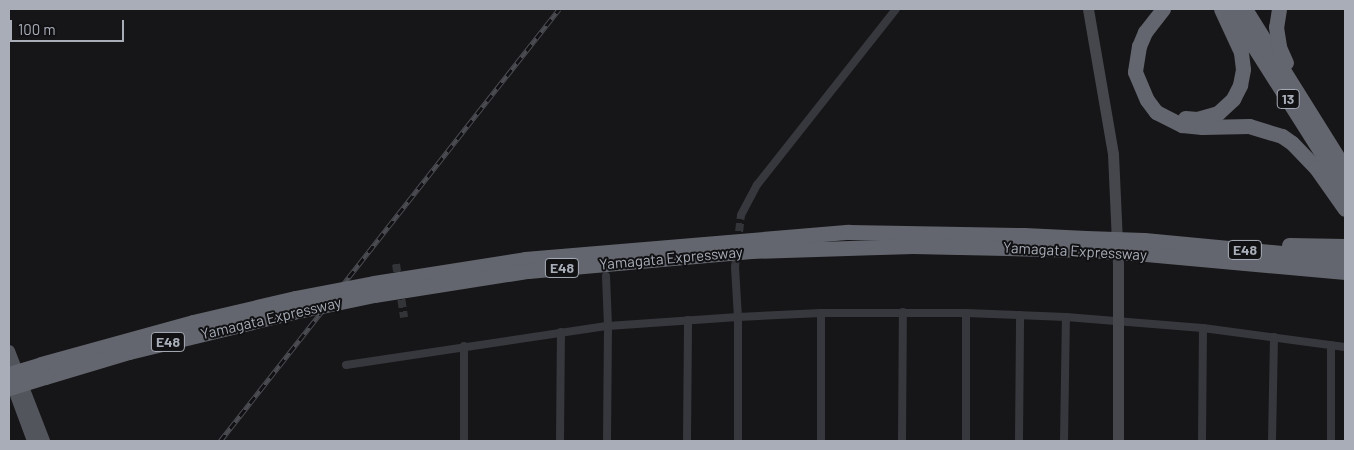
<!DOCTYPE html>
<style>
body{margin:0}
#map{position:relative;width:1354px;height:450px;overflow:hidden;background:#161618;font-family:Barlow,sans-serif}
div>[style]{position:absolute}
.street-tunnel>*{height:8px;margin-top:-4px;transform-origin:0;background:repeating-linear-gradient(90deg,#333438 0 8px,transparent 0 12px)}
.street>*{height:8px;margin:-4px;padding:0 4px;transform-origin:4px;border-radius:4px;background:#37383d}
.secondary>*{height:11px;margin:-5.5px;padding:0 5.5px;transform-origin:5.5px;border-radius:5.5px;background:#45474d}
.primary>*{height:12px;margin:-6px;padding:0 6px;transform-origin:6px;border-radius:6px;background:#53555c}
.highway>*{height:15px;margin:-7.5px;padding:0 7.5px;transform-origin:7.5px;border-radius:7.5px;background:#63666e}
.rail>*{height:4.5px;margin-top:-2.25px;transform-origin:0;background:repeating-linear-gradient(90deg,#111113 0 8px,#4a4c52 0 16px);box-sizing:border-box;border-block:1px solid #4a4c52}
.highway-bridge>*{height:15px;margin:-7.5px;padding:0 7.5px;transform-origin:7.5px;border-radius:7.5px;background:#63666e}
span{translate:-50% -50%;white-space:nowrap;text-align:center;line-height:1.15;-webkit-text-stroke:4px #111113;paint-order:stroke}
.shield-label span{padding:1px 4px;background:#111113;border:1px solid;border-radius:4px;-webkit-text-stroke-width:0}
.shield-label{font-size:14px;color:#a8adb8;font-weight:700}
.street-label{font-size:15px;color:#a8adb8}
.frame{position:absolute;inset:0;border:10px solid #a8adb8;pointer-events:none}
.scale{position:absolute;left:10px;top:20px;width:114px;height:22px;box-sizing:border-box;border:2px solid #a8adb8;border-top:0;padding-left:6px;font-size:15px;line-height:18px;white-space:nowrap;color:#a8adb8;-webkit-text-stroke:4px #111113;paint-order:stroke}
</style>
<div id="map">
<div class="street-tunnel">
<div style="left:396px;top:264px;width:54px;rotate:81.4deg"></div>
<div style="left:735px;top:267px;width:52px;rotate:-83.4deg"></div>
</div>
<div class="street">
<div style="left:741px;top:215px;width:34px;rotate:-62deg"></div>
<div style="left:757px;top:185px;width:224px;rotate:-51.7deg"></div>
<div style="left:735px;top:267px;width:50px;rotate:86.6deg"></div>
<div style="left:738px;top:317px;width:124px;rotate:90deg"></div>
<div style="left:606px;top:276px;width:50px;rotate:87.7deg"></div>
<div style="left:608px;top:326px;width:115px;rotate:90.5deg"></div>
<div style="left:821px;top:313px;width:128px;rotate:90deg"></div>
<div style="left:464px;top:346px;width:95px;rotate:90deg"></div>
<div style="left:346px;top:365px;width:265px;rotate:-8.5deg"></div>
<div style="left:608px;top:326px;width:130px;rotate:-4deg"></div>
<div style="left:738px;top:317px;width:83px;rotate:-2.8deg"></div>
<div style="left:821px;top:313px;width:145px"></div>
<div style="left:966px;top:313px;width:100px;rotate:2.3deg"></div>
<div style="left:1066px;top:317px;width:137px;rotate:4.6deg"></div>
<div style="left:1203px;top:328px;width:143px;rotate:7.6deg"></div>
<div style="left:560px;top:441px;width:109px;rotate:-89.5deg"></div>
<div style="left:687px;top:441px;width:121px;rotate:-89.5deg"></div>
<div style="left:902px;top:441px;width:129px;rotate:-89.6deg"></div>
<div style="left:966px;top:441px;width:128px;rotate:-90deg"></div>
<div style="left:1019px;top:441px;width:126px;rotate:-89.5deg"></div>
<div style="left:1064px;top:441px;width:124px;rotate:-89.1deg"></div>
<div style="left:1202px;top:441px;width:113px;rotate:-89.5deg"></div>
<div style="left:1272px;top:441px;width:104px;rotate:-88.9deg"></div>
<div style="left:1331px;top:441px;width:96px;rotate:-90deg"></div>
</div>
<div class="secondary">
<div style="left:1088px;top:9px;width:147px;rotate:80.2deg"></div>
<div style="left:1113px;top:154px;width:110px;rotate:87.4deg"></div>
<div style="left:1118px;top:264px;width:177px;rotate:90deg"></div>
</div>
<div class="primary">
<div style="left:9px;top:351px;width:97px;rotate:68.7deg"></div>
<div style="left:10px;top:379px;width:66px;rotate:69.6deg"></div>
</div>
<div class="highway">
<div style="left:1163px;top:9px;width:29px;rotate:128deg"></div>
<div style="left:1145px;top:32px;width:15px;rotate:113deg"></div>
<div style="left:1139px;top:46px;width:26px;rotate:99deg"></div>
<div style="left:1135px;top:72px;width:30px;rotate:67deg"></div>
<div style="left:1147px;top:100px;width:15px;rotate:53deg"></div>
<div style="left:1156px;top:112px;width:29px;rotate:27deg"></div>
<div style="left:1182px;top:125px;width:20px;rotate:6deg"></div>
<div style="left:1202px;top:127px;width:47px;rotate:-1.2deg"></div>
<div style="left:1249px;top:126px;width:34px;rotate:17deg"></div>
<div style="left:1282px;top:136px;width:12px;rotate:35deg"></div>
<div style="left:1292px;top:143px;width:35px;rotate:46deg"></div>
<div style="left:1316px;top:168px;width:50px;rotate:54.7deg"></div>
<div style="left:1245px;top:9px;width:189px;rotate:58deg"></div>
<div style="left:1279px;top:9px;width:18px;rotate:99deg"></div>
<div style="left:1276px;top:27px;width:20px;rotate:81deg"></div>
<div style="left:1279px;top:47px;width:17px;rotate:66deg"></div>
<div style="left:1232px;top:12px;width:211px;rotate:57.6deg"></div>
<div style="left:1185px;top:118px;width:12px;rotate:5deg"></div>
<div style="left:1197px;top:119px;width:22px;rotate:-16deg"></div>
<div style="left:1218px;top:113px;width:21px;rotate:-43deg"></div>
<div style="left:1233px;top:99px;width:16px;rotate:-63deg"></div>
<div style="left:1240px;top:85px;width:16px;rotate:-79deg"></div>
<div style="left:1243px;top:69px;width:17px;rotate:-97deg"></div>
<div style="left:1241px;top:52px;width:47px;rotate:-114.9deg"></div>
<div style="left:1144px;top:240px;width:202px;rotate:5.4deg"></div>
<div style="left:1289px;top:245px;width:56px;rotate:1deg"></div>
<div style="left:1146px;top:254px;width:200px;rotate:5.2deg"></div>
<div style="left:374px;top:283px;width:153px;rotate:-9deg"></div>
<div style="left:525px;top:259px;width:325px;rotate:-4.8deg"></div>
<div style="left:849px;top:232px;width:175px;rotate:1deg"></div>
<div style="left:1024px;top:235px;width:62px;rotate:2.8deg"></div>
<div style="left:374px;top:295px;width:156px;rotate:-8.9deg"></div>
<div style="left:528px;top:271px;width:224px;rotate:-5.1deg"></div>
<div style="left:751px;top:251px;width:162px;rotate:-1.8deg"></div>
<div style="left:913px;top:246px;width:175px;rotate:1.3deg"></div>
<div style="left:41px;top:364px;width:158px;rotate:-15.4deg"></div>
<div style="left:193px;top:322px;width:105px;rotate:-13.2deg"></div>
<div style="left:45px;top:377px;width:88px;rotate:-16.6deg"></div>
<div style="left:129px;top:352px;width:169px;rotate:-13.7deg"></div>
</div>
<div class="rail">
<div style="left:220px;top:441px;width:549px;rotate:-51.88deg"></div>
</div>
<div class="highway-bridge">
<div style="left:1086px;top:238px;width:58px;rotate:2deg"></div>
<div style="left:1088px;top:250px;width:58px;rotate:3.9deg"></div>
<div style="left:295px;top:298px;width:80px;rotate:-10.8deg"></div>
<div style="left:293px;top:312px;width:83px;rotate:-11.9deg"></div>
<div style="left:9px;top:374px;width:34px;rotate:-17deg"></div>
<div style="left:9px;top:388px;width:38px;rotate:-17deg"></div>
</div>
<div class="shield-label">
<span style="left:1288px;top:99px">13</span>
<span style="left:1245px;top:250px">E48</span>
<span style="left:562px;top:268px">E48</span>
<span style="left:168px;top:342px">E48</span>
</div>
<div class="street-label">
<span style="left:1075px;top:251px;rotate:3deg">Yamagata Expressway</span>
<span style="left:671px;top:258px;rotate:-5deg">Yamagata Expressway</span>
<span style="left:271px;top:318px;rotate:-13deg">Yamagata Expressway</span>
</div>
<div class="frame"></div>
<div class="scale">100 m</div>
</div>
